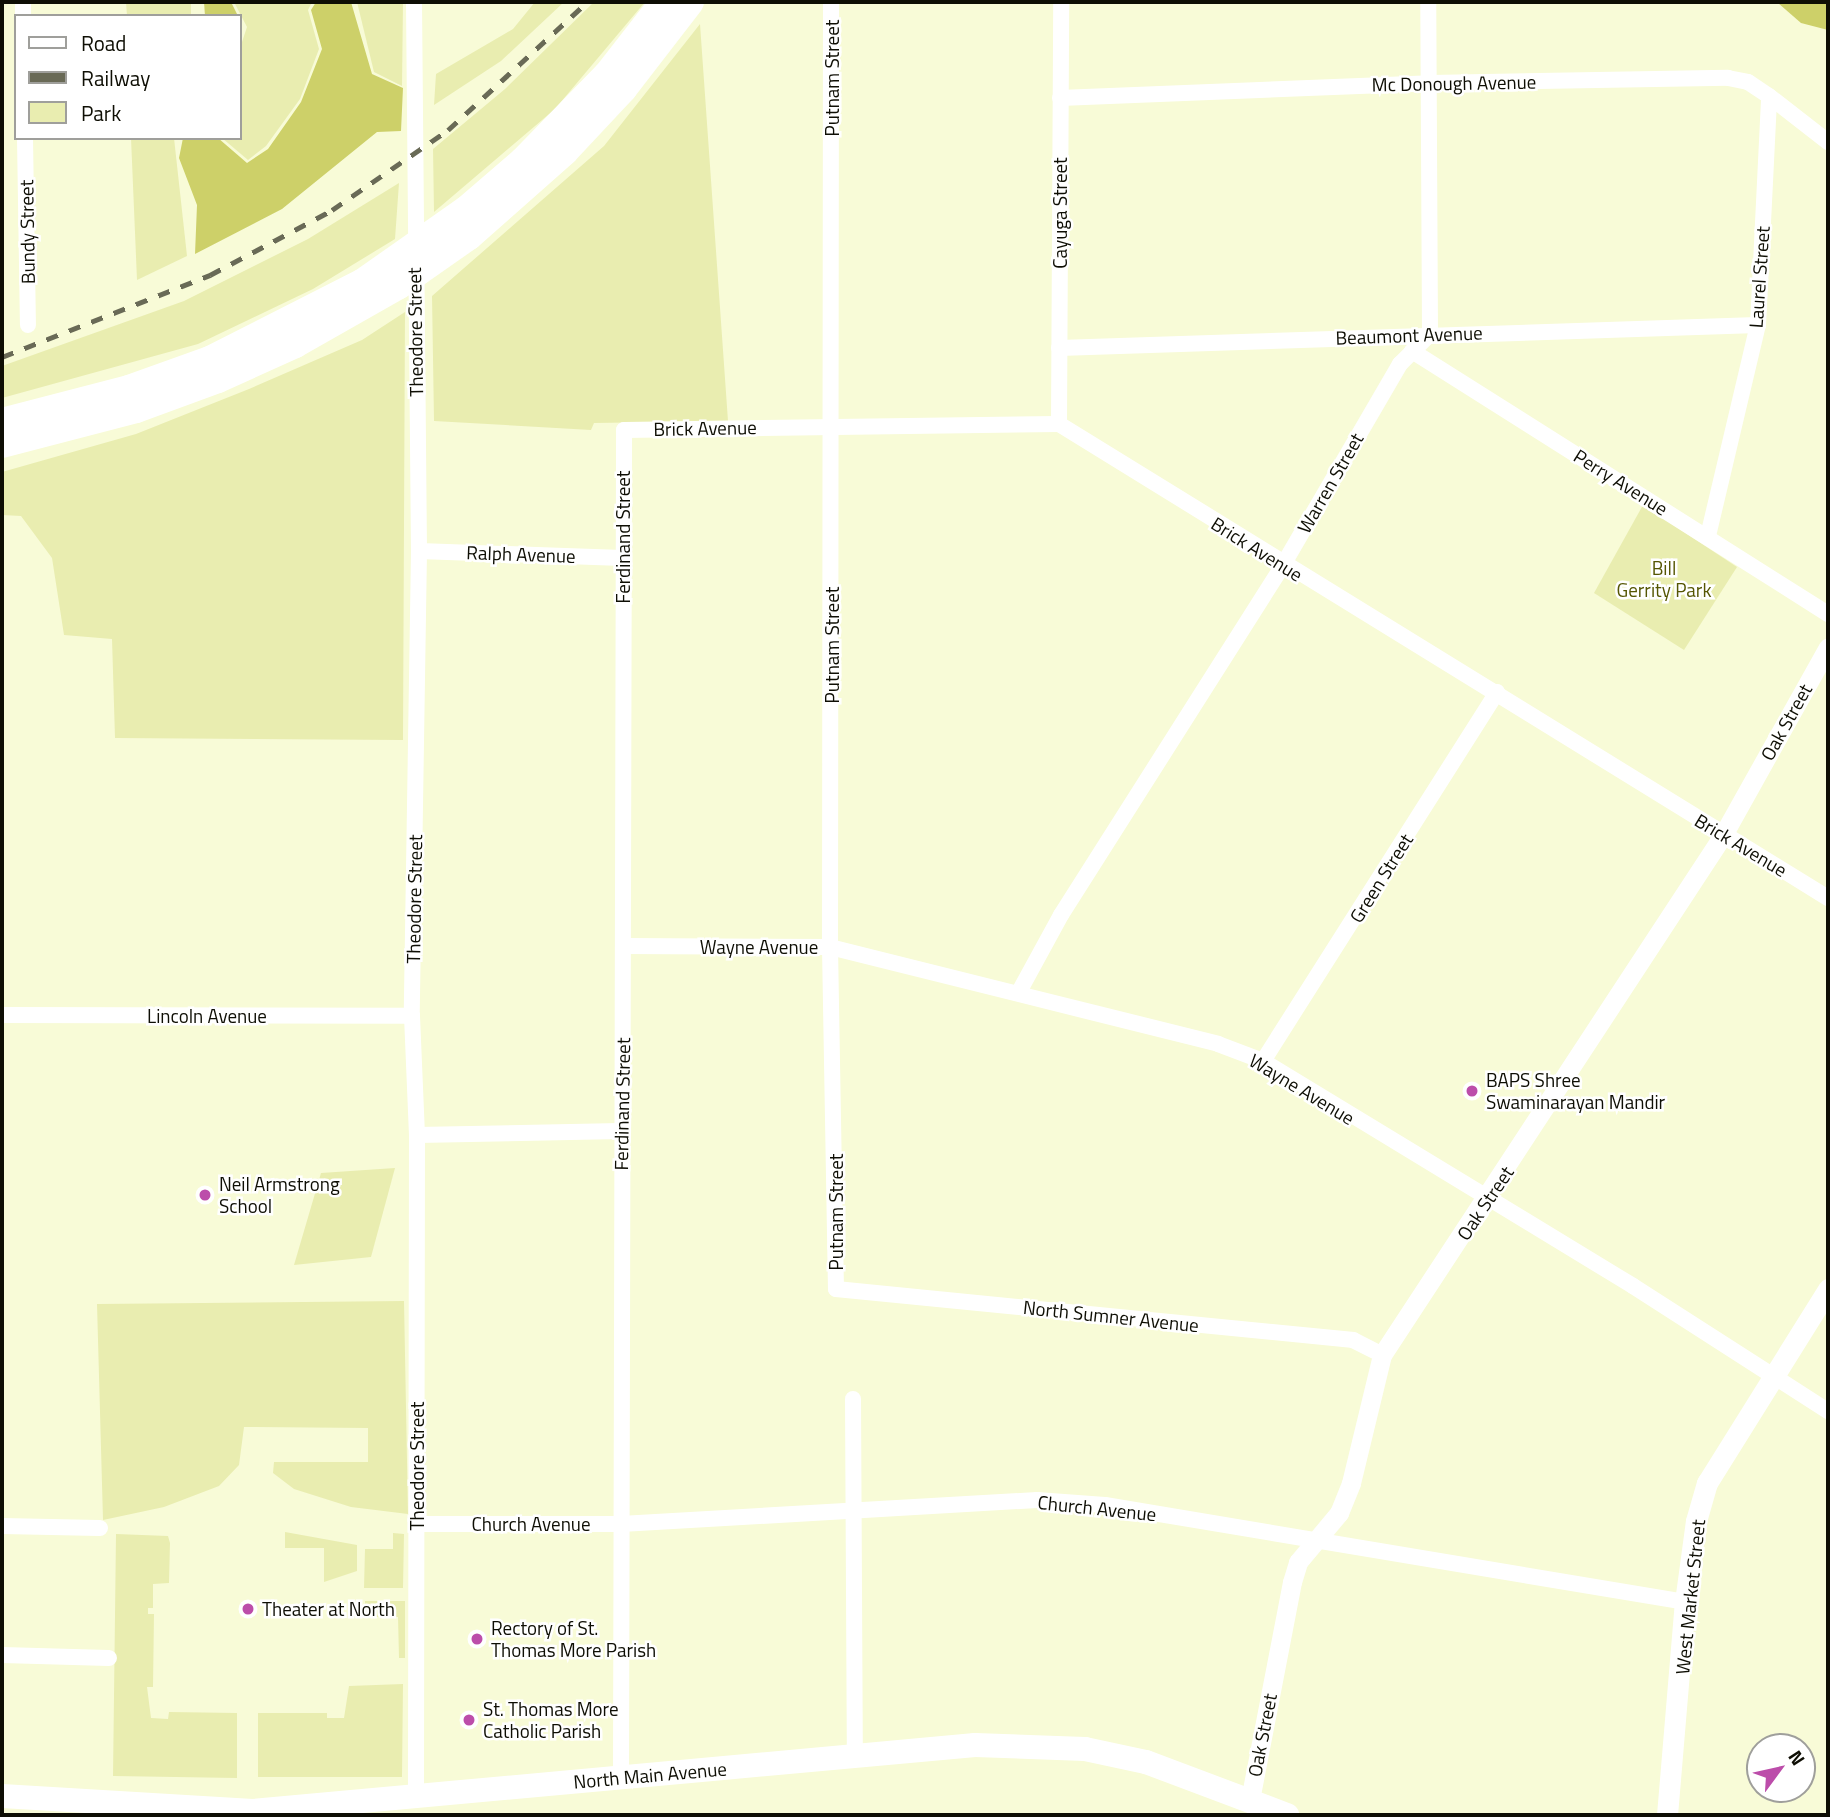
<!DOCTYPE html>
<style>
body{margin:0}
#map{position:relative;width:1830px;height:1817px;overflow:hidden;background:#f8fbd7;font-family:"Titillium Web",sans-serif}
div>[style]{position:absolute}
.green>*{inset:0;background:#e9edb0}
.forest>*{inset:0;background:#cdd069}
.minor>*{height:16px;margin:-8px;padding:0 8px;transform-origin:8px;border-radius:8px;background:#fff}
.tertiary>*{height:19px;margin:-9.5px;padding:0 9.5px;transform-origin:9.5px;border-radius:9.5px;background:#fff}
.secondary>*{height:21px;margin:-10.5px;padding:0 10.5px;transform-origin:10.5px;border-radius:10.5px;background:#fff}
.primary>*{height:24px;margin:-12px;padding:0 12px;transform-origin:12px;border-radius:12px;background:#fff}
.motorway>*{height:28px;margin:-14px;padding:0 14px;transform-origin:14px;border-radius:14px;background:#fff}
.rail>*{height:5px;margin-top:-2.5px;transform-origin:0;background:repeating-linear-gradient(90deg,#696a56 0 12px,transparent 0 24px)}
.dots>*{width:19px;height:19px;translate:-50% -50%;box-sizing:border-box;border:4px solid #fff;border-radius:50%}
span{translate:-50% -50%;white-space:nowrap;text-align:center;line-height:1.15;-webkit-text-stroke:5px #fff;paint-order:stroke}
.street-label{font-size:19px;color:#0e0e04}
.park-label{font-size:19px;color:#555603}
.poi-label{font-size:19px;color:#0e0e04}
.left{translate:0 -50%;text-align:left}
.frame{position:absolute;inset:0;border:4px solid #0e0e04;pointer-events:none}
.legend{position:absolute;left:14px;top:14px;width:228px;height:126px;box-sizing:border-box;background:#fff;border:2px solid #9f9f9b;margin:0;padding:9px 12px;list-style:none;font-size:21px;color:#0e0e04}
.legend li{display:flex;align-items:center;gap:14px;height:35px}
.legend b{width:35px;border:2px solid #9f9f9b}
.north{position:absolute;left:1746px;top:1733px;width:70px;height:70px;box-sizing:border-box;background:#fff;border:2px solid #9f9f9b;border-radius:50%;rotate:57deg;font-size:19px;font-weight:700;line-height:28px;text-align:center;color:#0e0e04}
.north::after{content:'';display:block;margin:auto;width:24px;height:32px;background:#bc4daa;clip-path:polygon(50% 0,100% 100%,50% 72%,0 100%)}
</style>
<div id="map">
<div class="green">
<div style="clip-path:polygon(126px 2px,191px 2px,191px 16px,127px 16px)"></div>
<div style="clip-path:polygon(234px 2px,312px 2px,308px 10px,319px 49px,300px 99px,266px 146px,248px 160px,222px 138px,240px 138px,240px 48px,247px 27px)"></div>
<div style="clip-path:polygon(357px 2px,403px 2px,402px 86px,374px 72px)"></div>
<div style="clip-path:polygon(535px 2px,564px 2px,501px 61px,434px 105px,436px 74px,513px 29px)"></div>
<div style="clip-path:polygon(594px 2px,645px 2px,555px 109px,434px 212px,433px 149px,505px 89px)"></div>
<div style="clip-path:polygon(700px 24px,728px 421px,594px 423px,591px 430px,434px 421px,432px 296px,604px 146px)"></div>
<div style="clip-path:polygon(131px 138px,174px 138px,187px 256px,137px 280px)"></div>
<div style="clip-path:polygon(399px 183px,395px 239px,313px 289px,198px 344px,2px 398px,2px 366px,184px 301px,308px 239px)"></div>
<div style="clip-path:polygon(405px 312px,403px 740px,115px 738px,112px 639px,64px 635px,52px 558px,21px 516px,2px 515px,2px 472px,136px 434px,249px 389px,362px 340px)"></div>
<div style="clip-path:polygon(1643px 505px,1737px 567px,1684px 650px,1594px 593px)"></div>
<div style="clip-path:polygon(395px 1168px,371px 1257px,294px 1265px,321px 1173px)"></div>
<div style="clip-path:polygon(404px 1301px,408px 1514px,351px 1507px,294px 1489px,273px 1473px,274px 1462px,368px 1462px,368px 1428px,244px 1427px,239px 1465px,219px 1486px,164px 1507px,103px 1520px,97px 1304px)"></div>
<div style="clip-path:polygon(285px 1532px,357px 1545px,357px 1571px,324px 1582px,324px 1548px,285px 1548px)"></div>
<div style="clip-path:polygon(393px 1533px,404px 1534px,403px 1588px,364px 1588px,365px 1549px,393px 1549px)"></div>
<div style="clip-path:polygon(116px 1534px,168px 1536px,170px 1543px,169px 1583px,153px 1584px,153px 1608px,148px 1608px,148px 1614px,154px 1614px,153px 1687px,147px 1687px,151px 1718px,168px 1719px,169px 1712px,237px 1713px,237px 1778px,113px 1776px)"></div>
<div style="clip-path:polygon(365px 1601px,405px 1601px,405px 1658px,399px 1658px,398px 1617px,365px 1617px)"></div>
<div style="clip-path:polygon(403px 1684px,402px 1777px,258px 1777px,258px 1713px,327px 1713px,327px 1718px,344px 1718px,349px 1686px)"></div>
</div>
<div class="forest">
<div style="clip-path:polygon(204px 2px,231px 2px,238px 16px,205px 16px)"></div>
<div style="clip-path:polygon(316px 2px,351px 2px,372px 74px,403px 88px,401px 131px,377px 132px,282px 209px,195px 254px,197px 205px,179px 158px,183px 138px,218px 138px,247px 163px,268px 149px,301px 102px,322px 49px,311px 10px)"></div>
<div style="clip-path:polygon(1777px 2px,1828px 2px,1828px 30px,1801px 23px)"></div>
</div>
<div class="minor">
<div style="left:23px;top:2px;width:14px;rotate:90deg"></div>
<div style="left:414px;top:2px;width:549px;rotate:89.48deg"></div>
<div style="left:419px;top:551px;width:465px;rotate:90.9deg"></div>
<div style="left:412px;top:1016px;width:119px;rotate:87.6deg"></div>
<div style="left:417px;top:1135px;width:662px;rotate:90.09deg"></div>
<div style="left:831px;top:2px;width:945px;rotate:90.06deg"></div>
<div style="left:830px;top:947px;width:342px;rotate:89deg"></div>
<div style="left:836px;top:1289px;width:520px;rotate:5.63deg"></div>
<div style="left:1353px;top:1340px;width:33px;rotate:27deg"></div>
<div style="left:1060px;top:98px;width:370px;rotate:-2.3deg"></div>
<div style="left:1430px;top:83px;width:298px;rotate:-1deg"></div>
<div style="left:1728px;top:78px;width:20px;rotate:11deg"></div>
<div style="left:1748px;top:82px;width:25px;rotate:34deg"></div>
<div style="left:1769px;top:96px;width:75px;rotate:37.9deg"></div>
<div style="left:25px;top:138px;width:187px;rotate:89.1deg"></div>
<div style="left:1059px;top:348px;width:699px;rotate:-1.88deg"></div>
<div style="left:1412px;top:351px;width:492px;rotate:32.3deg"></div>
<div style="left:1059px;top:424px;width:422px;rotate:-89.7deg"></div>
<div style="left:1708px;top:536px;width:217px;rotate:-76.7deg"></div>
<div style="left:1758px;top:325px;width:229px;rotate:-87.2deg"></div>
<div style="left:419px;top:551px;width:204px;rotate:2deg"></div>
<div style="left:625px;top:946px;width:205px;rotate:0.3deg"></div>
<div style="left:830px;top:947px;width:400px;rotate:14deg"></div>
<div style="left:1218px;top:1044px;width:48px;rotate:20.7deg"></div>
<div style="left:1263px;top:1061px;width:433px;rotate:31.3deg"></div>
<div style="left:1633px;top:1286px;width:232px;rotate:32.7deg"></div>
<div style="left:1019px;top:992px;width:88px;rotate:-61.4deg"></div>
<div style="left:1061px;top:915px;width:414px;rotate:-57.6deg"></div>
<div style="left:1283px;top:565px;width:233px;rotate:-59.8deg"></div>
<div style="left:1400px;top:364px;width:42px;rotate:-45deg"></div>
<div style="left:1430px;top:334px;width:332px;rotate:-90.3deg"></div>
<div style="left:2px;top:1015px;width:410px;rotate:0.1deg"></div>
<div style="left:1263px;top:1061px;width:437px;rotate:-57.6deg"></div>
<div style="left:417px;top:1135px;width:204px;rotate:-1.1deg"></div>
<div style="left:853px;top:1399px;width:357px;rotate:89.7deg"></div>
<div style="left:418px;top:1524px;width:203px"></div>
<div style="left:621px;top:1524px;width:417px;rotate:-3.3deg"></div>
<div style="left:1037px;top:1500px;width:68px;rotate:4.2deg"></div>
<div style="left:1105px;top:1505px;width:588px;rotate:9.49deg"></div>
<div style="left:2px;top:1526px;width:98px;rotate:1.2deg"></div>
<div style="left:2px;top:1655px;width:107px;rotate:1.6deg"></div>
<div style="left:621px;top:1778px;width:1348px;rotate:-89.87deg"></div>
<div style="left:624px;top:430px;width:435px;rotate:-0.8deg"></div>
<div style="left:1059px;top:424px;width:903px;rotate:31.65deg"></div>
</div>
<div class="tertiary">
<div style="left:1250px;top:1800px;width:222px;rotate:-79.1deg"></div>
<div style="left:1292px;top:1582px;width:21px;rotate:-73deg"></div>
<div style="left:1298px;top:1562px;width:64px;rotate:-50.1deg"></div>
<div style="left:1339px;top:1513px;width:32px;rotate:-68deg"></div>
<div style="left:1351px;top:1483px;width:132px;rotate:-76.4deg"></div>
<div style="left:1382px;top:1355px;width:622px;rotate:-56.74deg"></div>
<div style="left:1723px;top:835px;width:215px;rotate:-60.8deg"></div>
</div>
<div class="secondary">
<div style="left:1667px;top:1815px;width:214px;rotate:-85.2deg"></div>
<div style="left:1685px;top:1602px;width:82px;rotate:-82.3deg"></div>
<div style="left:1696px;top:1521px;width:40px;rotate:-74deg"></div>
<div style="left:1707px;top:1483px;width:229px;rotate:-58deg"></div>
</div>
<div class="primary">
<div style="left:2px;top:1796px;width:251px;rotate:3.4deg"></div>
<div style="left:253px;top:1811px;width:725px;rotate:-5.22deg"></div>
<div style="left:975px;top:1745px;width:110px;rotate:2.1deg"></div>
<div style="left:1085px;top:1749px;width:62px;rotate:12deg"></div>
<div style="left:1146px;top:1762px;width:151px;rotate:20.6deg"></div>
</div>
<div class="motorway">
<div style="left:2px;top:422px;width:131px;rotate:-14.6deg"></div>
<div style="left:129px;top:389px;width:86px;rotate:-19.7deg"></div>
<div style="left:210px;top:360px;width:170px;rotate:-26.9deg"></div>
<div style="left:362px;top:283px;width:127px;rotate:-35.1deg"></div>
<div style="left:466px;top:210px;width:75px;rotate:-40.7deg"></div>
<div style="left:523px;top:161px;width:120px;rotate:-45.7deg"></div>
<div style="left:607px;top:75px;width:93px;rotate:-52deg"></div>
<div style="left:2px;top:444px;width:138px;rotate:-14.6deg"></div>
<div style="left:136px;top:409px;width:87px;rotate:-20.1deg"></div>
<div style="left:218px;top:379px;width:85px;rotate:-24.4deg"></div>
<div style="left:295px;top:344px;width:120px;rotate:-29.6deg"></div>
<div style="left:399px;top:285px;width:85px;rotate:-35deg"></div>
<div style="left:469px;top:236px;width:128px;rotate:-41.5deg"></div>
<div style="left:565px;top:151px;width:85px;rotate:-46.9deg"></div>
<div style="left:623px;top:89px;width:110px;rotate:-52.4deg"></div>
</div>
<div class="rail">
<div style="left:2px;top:357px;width:224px;rotate:-21.5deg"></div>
<div style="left:210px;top:275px;width:138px;rotate:-28deg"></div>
<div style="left:332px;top:210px;width:141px;rotate:-34.6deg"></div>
<div style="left:448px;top:130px;width:189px;rotate:-42.6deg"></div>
</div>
<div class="dots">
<div style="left:1472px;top:1091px;background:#bc4daa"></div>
<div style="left:205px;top:1195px;background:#bc4daa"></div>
<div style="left:248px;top:1609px;background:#bc4daa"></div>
<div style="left:477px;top:1639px;background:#bc4daa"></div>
<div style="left:469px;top:1720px;background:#bc4daa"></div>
</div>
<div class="street-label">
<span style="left:832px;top:78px;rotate:-90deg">Putnam Street</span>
<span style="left:1454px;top:83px;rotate:-1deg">Mc Donough Avenue</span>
<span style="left:1060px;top:213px;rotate:-90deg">Cayuga Street</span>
<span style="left:27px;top:232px;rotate:-91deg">Bundy Street</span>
<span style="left:1759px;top:277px;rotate:-86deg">Laurel Street</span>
<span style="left:415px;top:332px;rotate:-91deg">Theodore Street</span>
<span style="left:1409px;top:335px;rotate:-2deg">Beaumont Avenue</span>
<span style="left:705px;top:428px;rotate:-1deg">Brick Avenue</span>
<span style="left:1621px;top:482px;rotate:32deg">Perry Avenue</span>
<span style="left:1330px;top:483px;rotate:-60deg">Warren Street</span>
<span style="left:623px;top:537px;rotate:-90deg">Ferdinand Street</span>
<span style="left:1257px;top:549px;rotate:32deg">Brick Avenue</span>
<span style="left:521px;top:554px;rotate:2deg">Ralph Avenue</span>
<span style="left:832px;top:645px;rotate:-90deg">Putnam Street</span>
<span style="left:1786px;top:722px;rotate:-61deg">Oak Street</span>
<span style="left:1741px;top:845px;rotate:31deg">Brick Avenue</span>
<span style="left:1381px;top:878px;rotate:-58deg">Green Street</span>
<span style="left:414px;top:899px;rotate:-89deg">Theodore Street</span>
<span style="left:759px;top:947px">Wayne Avenue</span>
<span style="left:207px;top:1016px">Lincoln Avenue</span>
<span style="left:1302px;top:1089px;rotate:31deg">Wayne Avenue</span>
<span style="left:622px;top:1104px;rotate:-89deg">Ferdinand Street</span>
<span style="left:1485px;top:1203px;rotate:-56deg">Oak Street</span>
<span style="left:836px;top:1212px;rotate:-90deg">Putnam Street</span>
<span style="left:1111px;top:1316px;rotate:6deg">North Sumner Avenue</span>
<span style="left:417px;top:1466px;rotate:-90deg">Theodore Street</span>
<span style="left:1097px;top:1508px;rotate:6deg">Church Avenue</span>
<span style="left:531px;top:1524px">Church Avenue</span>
<span style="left:1690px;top:1597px;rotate:-84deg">West Market Street</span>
<span style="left:1262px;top:1735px;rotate:-79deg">Oak Street</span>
<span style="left:650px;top:1775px;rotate:-5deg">North Main Avenue</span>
</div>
<div class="park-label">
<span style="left:1664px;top:579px">Bill<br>Gerrity Park</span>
</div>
<div class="poi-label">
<span class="left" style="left:1486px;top:1091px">BAPS Shree<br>Swaminarayan Mandir</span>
<span class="left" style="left:219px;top:1195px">Neil Armstrong<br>School</span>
<span class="left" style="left:262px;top:1609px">Theater at North</span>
<span class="left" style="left:491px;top:1639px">Rectory of St.<br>Thomas More Parish</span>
<span class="left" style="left:483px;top:1720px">St. Thomas More<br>Catholic Parish</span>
</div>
<div class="frame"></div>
<ul class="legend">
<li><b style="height:9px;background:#fff"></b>Road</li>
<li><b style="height:9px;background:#696a56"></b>Railway</li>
<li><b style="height:19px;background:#e9edb0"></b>Park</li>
</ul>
<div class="north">N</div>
</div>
